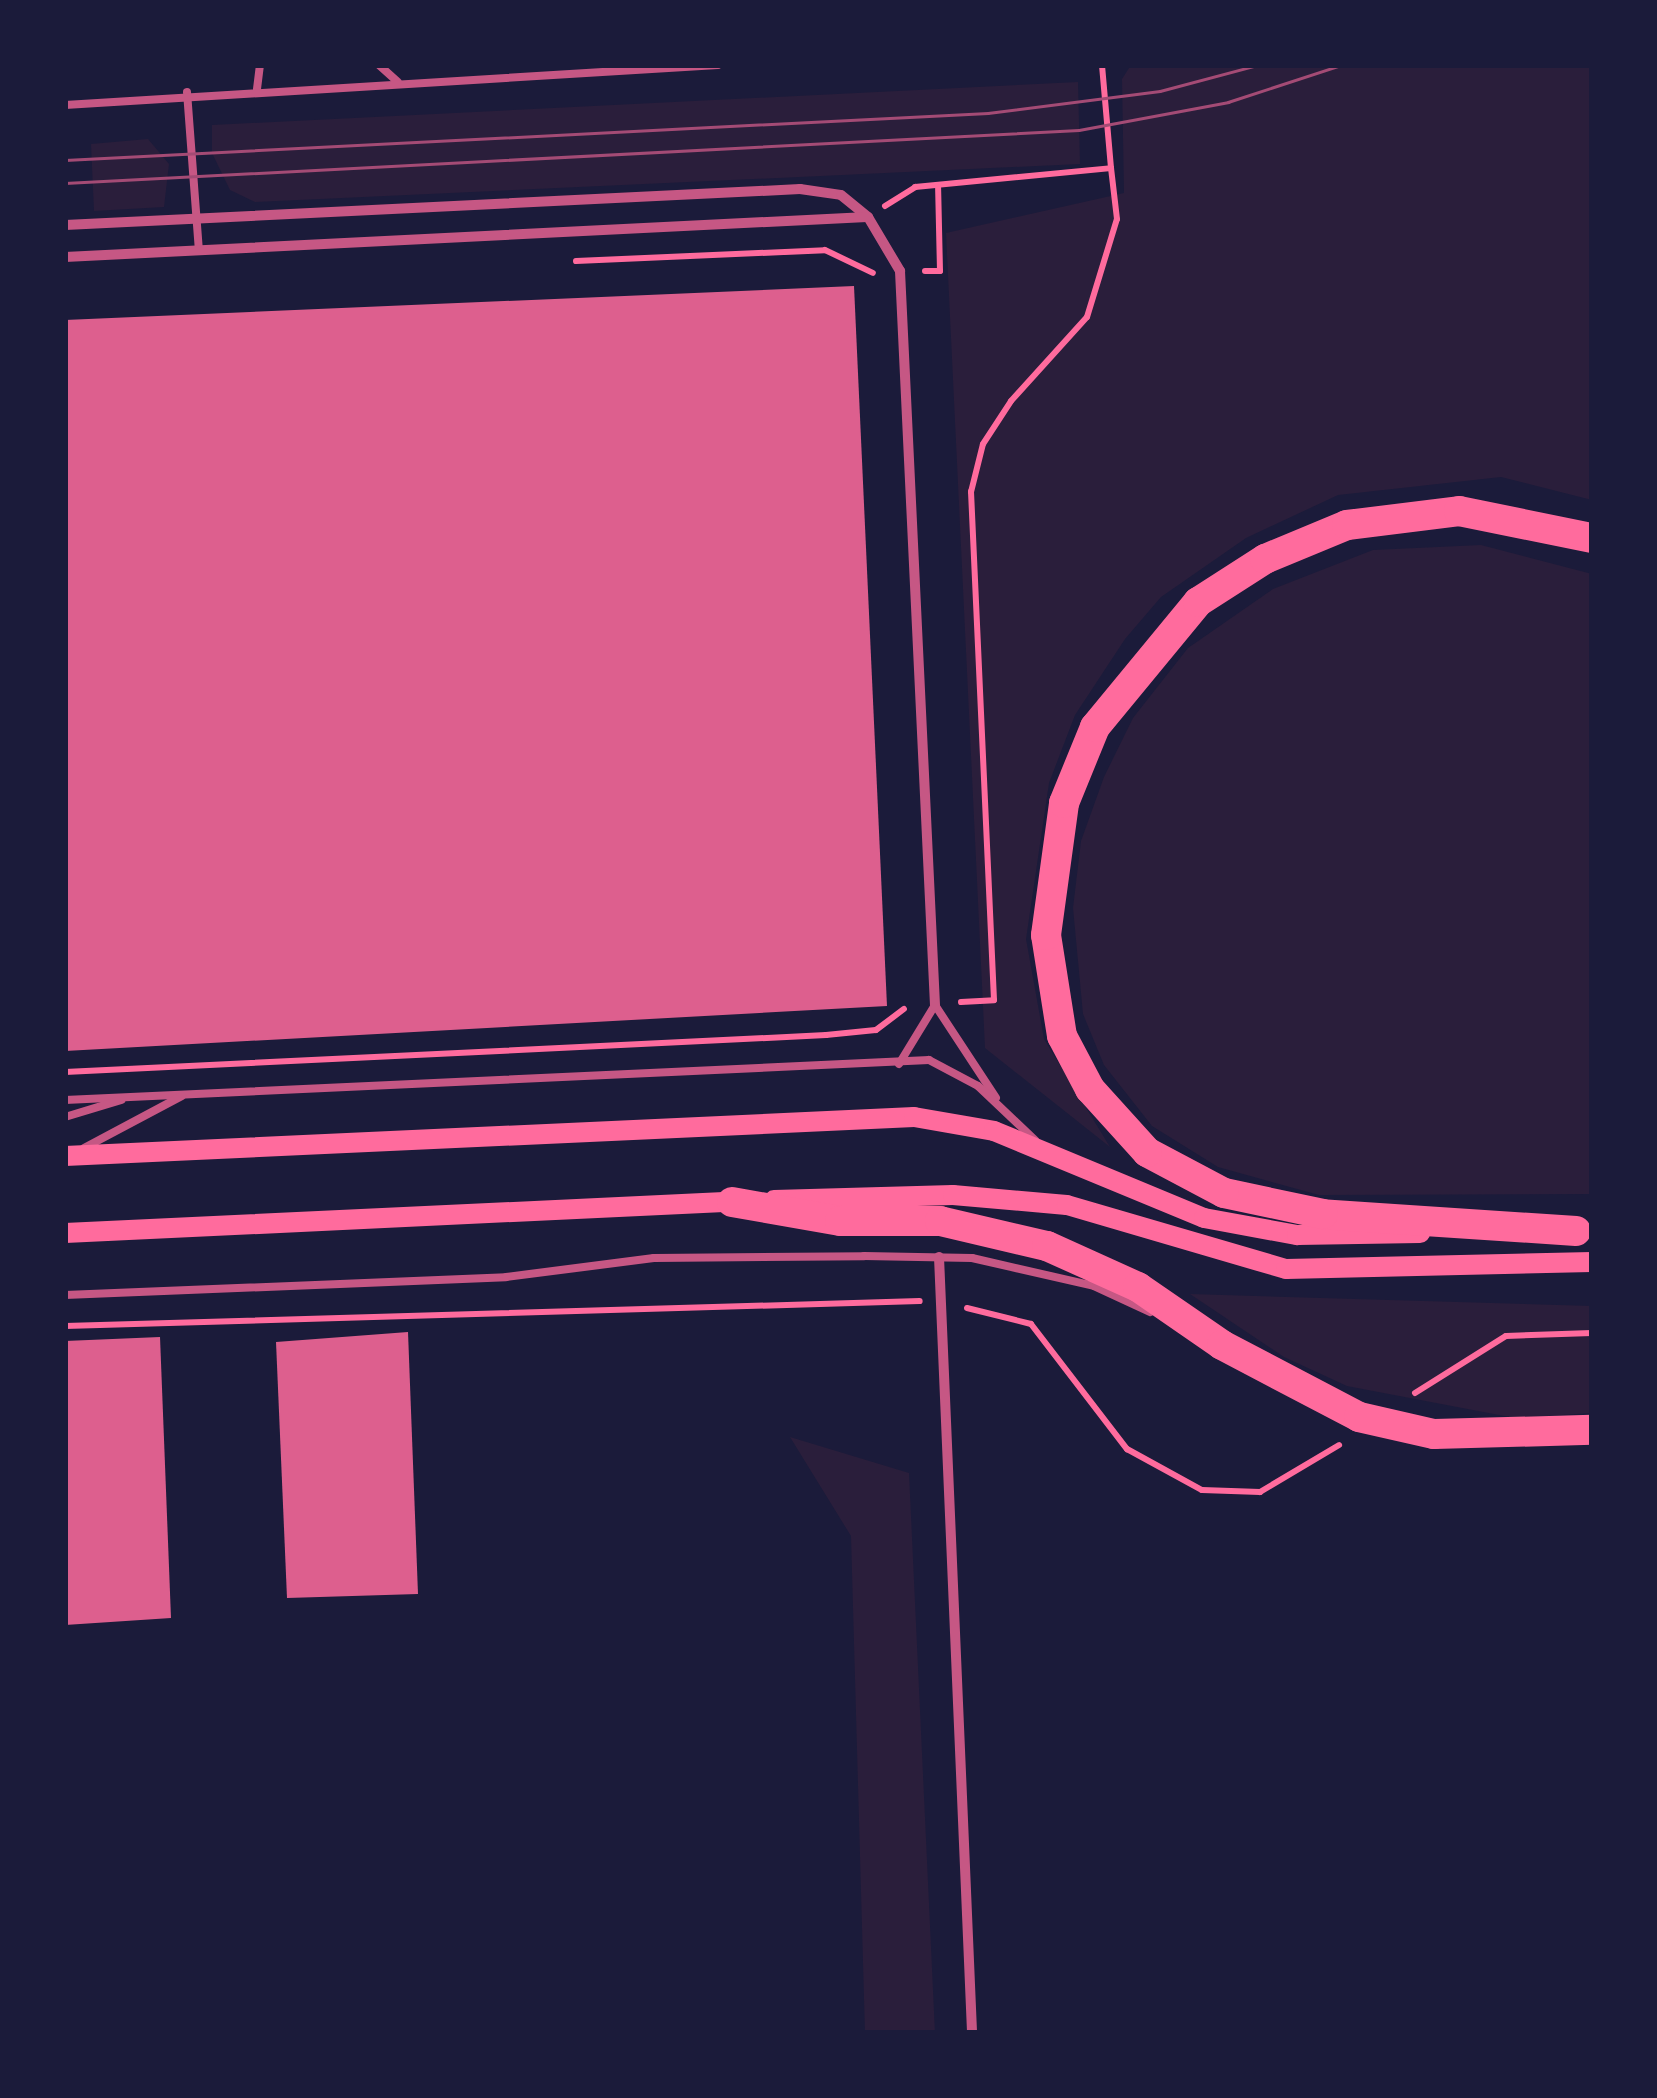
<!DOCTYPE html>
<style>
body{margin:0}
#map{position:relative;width:1657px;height:2098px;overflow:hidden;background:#1b1b3a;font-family:"Fira Sans",sans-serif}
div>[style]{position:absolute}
.green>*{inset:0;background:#2a1e3b}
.building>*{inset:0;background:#dd5f8e}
.path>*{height:6px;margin:-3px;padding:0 3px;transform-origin:3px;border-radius:3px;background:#ff6b9d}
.service>*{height:8px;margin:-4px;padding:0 4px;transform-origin:4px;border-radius:4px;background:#c65784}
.minor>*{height:10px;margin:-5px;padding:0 5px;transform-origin:5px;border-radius:5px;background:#c65784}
.secondary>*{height:20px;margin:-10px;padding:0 10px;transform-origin:10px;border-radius:10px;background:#ff6b9d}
.motorway>*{height:30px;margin:-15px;padding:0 15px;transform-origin:15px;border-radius:15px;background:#ff6b9d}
.tram>*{height:2.5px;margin:-1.25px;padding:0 1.25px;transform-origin:1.25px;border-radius:1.25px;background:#a44b75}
span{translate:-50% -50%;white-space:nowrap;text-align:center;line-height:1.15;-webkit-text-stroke:10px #1b1b3a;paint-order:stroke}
.frame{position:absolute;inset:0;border:68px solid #1b1b3a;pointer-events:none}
</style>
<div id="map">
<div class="green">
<div style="clip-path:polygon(1131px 65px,1592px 65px,1592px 500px,1501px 477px,1338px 495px,1246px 538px,1161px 597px,1125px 639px,1075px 715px,1049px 783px,1026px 939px,1044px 1039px,1110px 1147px,985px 1048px,946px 233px,1124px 193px,1122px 79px)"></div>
<div style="clip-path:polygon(1078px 82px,1080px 164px,255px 202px,230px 190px,212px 153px,212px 125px)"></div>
<div style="clip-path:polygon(148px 139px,169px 164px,164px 207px,94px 211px,91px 144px)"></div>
<div style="clip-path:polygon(1481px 545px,1592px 574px,1592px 1194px,1319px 1195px,1218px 1167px,1152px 1126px,1104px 1065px,1083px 1014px,1073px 908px,1081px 841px,1104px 777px,1133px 718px,1188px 648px,1273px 589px,1373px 550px)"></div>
<div style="clip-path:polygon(1190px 1294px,1592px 1306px,1592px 1413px,1515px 1418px,1347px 1386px,1284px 1357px)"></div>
<div style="clip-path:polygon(790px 1437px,909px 1473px,935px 2033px,865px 2033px,851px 1536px)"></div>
</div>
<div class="building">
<div style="clip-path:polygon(854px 286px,887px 1006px,65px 1051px,65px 320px)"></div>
<div style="clip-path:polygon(408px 1332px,418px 1594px,287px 1598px,276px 1342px)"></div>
<div style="clip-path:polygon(160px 1337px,171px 1618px,65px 1625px,65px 1341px)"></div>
</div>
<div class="path">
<div style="left:885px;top:206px;width:36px;rotate:-32deg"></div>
<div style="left:915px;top:187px;width:197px;rotate:-5.5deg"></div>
<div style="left:1111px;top:168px;width:103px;rotate:-95deg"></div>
<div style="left:576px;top:261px;width:249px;rotate:-2.5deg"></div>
<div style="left:825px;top:250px;width:53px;rotate:25.6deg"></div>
<div style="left:925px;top:271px;width:15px"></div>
<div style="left:940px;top:271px;width:85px;rotate:-91.3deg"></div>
<div style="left:961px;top:1002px;width:33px;rotate:-3deg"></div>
<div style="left:994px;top:1000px;width:509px;rotate:-92.59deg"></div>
<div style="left:971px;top:492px;width:49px;rotate:-76deg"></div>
<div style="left:983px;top:444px;width:51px;rotate:-56.9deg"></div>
<div style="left:1011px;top:401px;width:113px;rotate:-47.9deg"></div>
<div style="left:1087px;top:317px;width:102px;rotate:-73deg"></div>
<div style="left:1117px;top:219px;width:51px;rotate:-96.7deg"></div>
<div style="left:65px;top:1072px;width:762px;rotate:-2.78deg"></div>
<div style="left:826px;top:1035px;width:50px;rotate:-5.7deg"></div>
<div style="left:876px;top:1030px;width:35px;rotate:-37deg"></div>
<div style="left:967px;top:1308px;width:66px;rotate:14deg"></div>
<div style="left:1031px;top:1324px;width:158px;rotate:52.5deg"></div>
<div style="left:1127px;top:1449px;width:85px;rotate:28.7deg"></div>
<div style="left:1202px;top:1490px;width:58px;rotate:2deg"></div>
<div style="left:1260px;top:1492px;width:92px;rotate:-30.7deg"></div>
<div style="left:65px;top:1326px;width:855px;rotate:-1.67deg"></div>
<div style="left:1415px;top:1393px;width:107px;rotate:-32.1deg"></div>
<div style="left:1506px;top:1336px;width:86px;rotate:-2deg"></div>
</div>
<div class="service">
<div style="left:379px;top:65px;width:25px;rotate:42deg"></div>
<div style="left:257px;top:89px;width:24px;rotate:-83deg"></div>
<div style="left:187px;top:92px;width:158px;rotate:85.7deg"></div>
<div style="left:65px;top:105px;width:654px;rotate:-3.51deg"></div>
<div style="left:899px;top:1064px;width:69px;rotate:-58.6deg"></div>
<div style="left:935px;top:1005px;width:111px;rotate:56.7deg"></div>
<div style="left:65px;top:1100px;width:865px;rotate:-2.65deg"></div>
<div style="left:929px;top:1060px;width:55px;rotate:28deg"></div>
<div style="left:978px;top:1086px;width:79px;rotate:43.5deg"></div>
<div style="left:65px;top:1117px;width:59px;rotate:-16.9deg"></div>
<div style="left:84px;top:1148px;width:111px;rotate:-28deg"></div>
<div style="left:65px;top:1295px;width:441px;rotate:-2.3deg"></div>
<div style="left:506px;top:1277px;width:149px;rotate:-7.3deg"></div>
<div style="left:654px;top:1258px;width:210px;rotate:-0.5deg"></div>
<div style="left:864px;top:1256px;width:108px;rotate:1.1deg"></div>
<div style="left:972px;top:1258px;width:125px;rotate:12.9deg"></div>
<div style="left:1094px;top:1286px;width:62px;rotate:24.9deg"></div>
</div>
<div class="minor">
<div style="left:65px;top:225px;width:736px;rotate:-2.8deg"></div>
<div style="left:800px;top:189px;width:41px;rotate:8.3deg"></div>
<div style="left:841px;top:195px;width:35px;rotate:39deg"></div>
<div style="left:868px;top:217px;width:63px;rotate:59.3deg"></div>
<div style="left:900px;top:271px;width:735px;rotate:87.27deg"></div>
<div style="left:65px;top:257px;width:803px;rotate:-2.86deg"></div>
<div style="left:939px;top:1257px;width:777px;rotate:87.56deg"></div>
</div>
<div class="secondary">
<div style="left:65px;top:1156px;width:850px;rotate:-2.63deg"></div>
<div style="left:914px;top:1117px;width:81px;rotate:9.9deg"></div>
<div style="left:994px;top:1131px;width:227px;rotate:22.5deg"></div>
<div style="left:1204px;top:1218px;width:95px;rotate:10.4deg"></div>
<div style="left:1297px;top:1235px;width:123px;rotate:-0.9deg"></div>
<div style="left:774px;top:1200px;width:179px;rotate:-1.6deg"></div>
<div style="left:953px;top:1195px;width:114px;rotate:5deg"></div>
<div style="left:1067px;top:1205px;width:228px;rotate:16.3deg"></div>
<div style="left:1286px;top:1269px;width:306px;rotate:-1.3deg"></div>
<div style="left:65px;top:1233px;width:681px;rotate:-2.69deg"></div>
</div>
<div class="motorway">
<div style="left:732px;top:1202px;width:110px;rotate:10deg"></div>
<div style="left:840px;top:1221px;width:100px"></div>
<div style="left:940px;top:1221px;width:110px;rotate:13.2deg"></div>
<div style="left:1047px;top:1246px;width:100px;rotate:24.3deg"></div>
<div style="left:1138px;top:1287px;width:102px;rotate:34.6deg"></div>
<div style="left:1222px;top:1345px;width:155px;rotate:27.7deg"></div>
<div style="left:1359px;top:1417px;width:77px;rotate:12.8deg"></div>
<div style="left:1434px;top:1434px;width:158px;rotate:-1.5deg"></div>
<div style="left:1576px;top:1231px;width:254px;rotate:-176.2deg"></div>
<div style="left:1323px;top:1214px;width:101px;rotate:-168deg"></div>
<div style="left:1224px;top:1193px;width:87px;rotate:-152deg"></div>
<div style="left:1147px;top:1152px;width:85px;rotate:-132.1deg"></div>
<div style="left:1090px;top:1089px;width:60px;rotate:-117.8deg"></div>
<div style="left:1062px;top:1036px;width:102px;rotate:-99deg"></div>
<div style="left:1046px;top:935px;width:133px;rotate:-82.2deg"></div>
<div style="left:1064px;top:803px;width:82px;rotate:-67.8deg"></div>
<div style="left:1095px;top:727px;width:162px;rotate:-50.5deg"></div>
<div style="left:1198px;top:602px;width:80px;rotate:-32.7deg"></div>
<div style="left:1265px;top:559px;width:89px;rotate:-22.5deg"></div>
<div style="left:1347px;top:525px;width:113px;rotate:-7.1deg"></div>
<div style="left:1459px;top:511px;width:136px;rotate:11.5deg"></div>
</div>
<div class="tram">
<div style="left:65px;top:160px;width:924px;rotate:-2.92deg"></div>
<div style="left:988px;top:113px;width:173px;rotate:-7.3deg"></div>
<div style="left:1160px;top:91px;width:101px;rotate:-14.9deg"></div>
<div style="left:65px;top:183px;width:1015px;rotate:-2.99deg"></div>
<div style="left:1079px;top:130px;width:152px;rotate:-10.6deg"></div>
<div style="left:1228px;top:102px;width:119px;rotate:-18.1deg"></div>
</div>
<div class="frame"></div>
</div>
